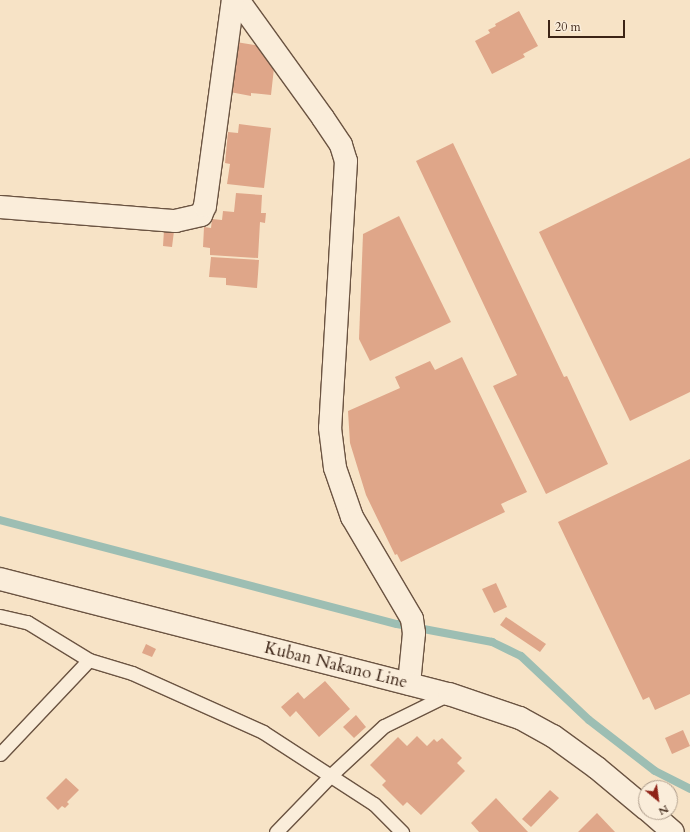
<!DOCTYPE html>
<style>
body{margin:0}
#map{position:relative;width:690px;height:832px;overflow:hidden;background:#f7e3c6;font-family:Cardo,serif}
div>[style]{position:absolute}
.stream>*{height:8px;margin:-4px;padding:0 4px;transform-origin:4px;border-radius:4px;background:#9dbeb3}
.building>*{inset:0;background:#dfa689}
.roads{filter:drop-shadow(1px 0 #6b5442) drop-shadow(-1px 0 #6b5442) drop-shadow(0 1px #6b5442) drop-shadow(0 -1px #6b5442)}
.service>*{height:13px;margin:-6.5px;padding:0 6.5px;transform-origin:6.5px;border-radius:6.5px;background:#faedda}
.minor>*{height:22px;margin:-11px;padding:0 11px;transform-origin:11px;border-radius:11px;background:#faedda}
.secondary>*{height:22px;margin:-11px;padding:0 11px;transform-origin:11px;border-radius:11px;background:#faedda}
span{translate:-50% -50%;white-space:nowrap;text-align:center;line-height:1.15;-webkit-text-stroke:3px #faedda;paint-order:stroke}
.street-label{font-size:17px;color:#3c2416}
.north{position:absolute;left:638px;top:780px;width:40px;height:40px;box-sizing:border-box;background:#faedda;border:1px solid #ae9d8c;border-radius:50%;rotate:151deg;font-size:11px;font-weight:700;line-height:16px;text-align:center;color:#3c2416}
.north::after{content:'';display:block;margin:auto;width:14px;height:18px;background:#8f2418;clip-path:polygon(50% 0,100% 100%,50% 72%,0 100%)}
.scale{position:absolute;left:548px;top:20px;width:77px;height:18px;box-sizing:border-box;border:2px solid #3c2416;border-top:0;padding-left:5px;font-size:12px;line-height:14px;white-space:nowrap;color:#3c2416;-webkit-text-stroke:3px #faedda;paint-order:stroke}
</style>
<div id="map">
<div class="stream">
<div style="left:0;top:520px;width:410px;rotate:14.7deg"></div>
<div style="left:397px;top:624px;width:97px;rotate:10.7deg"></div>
<div style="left:492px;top:642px;width:32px;rotate:26deg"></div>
<div style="left:521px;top:656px;width:93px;rotate:43.3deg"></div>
<div style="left:589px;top:720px;width:83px;rotate:37.7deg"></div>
<div style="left:655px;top:771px;width:39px;rotate:27deg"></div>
</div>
<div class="building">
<div style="clip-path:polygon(519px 11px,538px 46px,523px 54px,525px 57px,492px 74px,475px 41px,490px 33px,488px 30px,496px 26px,495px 24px)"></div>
<div style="clip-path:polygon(236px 42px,267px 47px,275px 59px,271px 95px,251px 93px,251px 96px,230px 92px)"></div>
<div style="clip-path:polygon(239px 124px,271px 128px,264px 188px,227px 184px,230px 164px,225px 163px,228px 132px,238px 133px)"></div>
<div style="clip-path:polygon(453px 143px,564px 377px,567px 376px,608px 464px,546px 494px,493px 386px,517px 375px,416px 161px)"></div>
<div style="clip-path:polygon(690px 158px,690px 392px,630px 421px,539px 232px)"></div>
<div style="clip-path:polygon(236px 193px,262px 195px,261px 213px,266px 213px,265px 223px,260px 222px,258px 258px,210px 255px,210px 248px,203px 247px,204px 227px,211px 228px,212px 219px,222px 220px,223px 211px,234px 212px)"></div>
<div style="clip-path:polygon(399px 216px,451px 322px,370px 361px,359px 339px,363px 234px)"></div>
<div style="clip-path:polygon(164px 230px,174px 231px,172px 247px,163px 246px)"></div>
<div style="clip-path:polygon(211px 257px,259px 260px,257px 288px,226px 285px,226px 278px,209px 277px)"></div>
<div style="clip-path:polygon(462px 357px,527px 492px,501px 504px,505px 512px,401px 562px,397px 554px,395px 555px,366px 495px,350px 443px,348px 411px,400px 388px,395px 377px,430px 361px,435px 370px)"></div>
<div style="clip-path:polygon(690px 459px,690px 694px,655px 710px,649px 697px,643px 700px,558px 522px)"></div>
<div style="clip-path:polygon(496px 583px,507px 607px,494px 613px,482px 589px)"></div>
<div style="clip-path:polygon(506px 617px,546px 644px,540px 652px,500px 625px)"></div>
<div style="clip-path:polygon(146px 644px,156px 649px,152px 657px,142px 653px)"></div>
<div style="clip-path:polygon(325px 681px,350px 709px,319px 737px,296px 711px,290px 717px,281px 707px,298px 692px,304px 699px)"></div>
<div style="clip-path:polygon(356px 715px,366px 727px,354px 738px,343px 727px)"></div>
<div style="clip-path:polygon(683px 730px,690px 746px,672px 754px,665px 738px)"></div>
<div style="clip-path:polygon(417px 736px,427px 746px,434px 739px,437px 742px,442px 738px,462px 758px,457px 763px,465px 771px,421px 815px,407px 802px,403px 806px,382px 785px,386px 781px,370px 765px,398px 737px,407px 746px)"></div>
<div style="clip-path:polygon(66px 778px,79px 790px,67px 802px,69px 804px,65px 808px,62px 806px,58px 810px,46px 798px)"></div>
<div style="clip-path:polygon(550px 790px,559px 798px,531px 827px,522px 819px)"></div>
<div style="clip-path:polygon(496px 798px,528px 832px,479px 832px,471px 823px)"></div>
<div style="clip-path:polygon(597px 813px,615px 832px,578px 832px)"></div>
</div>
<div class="roads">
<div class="service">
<div style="left:0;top:616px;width:28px;rotate:13deg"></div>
<div style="left:27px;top:622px;width:73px;rotate:31.5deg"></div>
<div style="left:89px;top:660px;width:45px;rotate:16.8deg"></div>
<div style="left:132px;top:673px;width:144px;rotate:24.2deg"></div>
<div style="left:263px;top:732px;width:132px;rotate:33deg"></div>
<div style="left:374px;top:804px;width:40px;rotate:45deg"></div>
<div style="left:0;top:754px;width:129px;rotate:-46.6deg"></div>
<div style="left:276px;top:832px;width:79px;rotate:-46deg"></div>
<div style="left:331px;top:775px;width:72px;rotate:-42.8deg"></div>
<div style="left:384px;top:726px;width:72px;rotate:-26.2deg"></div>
</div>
<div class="minor">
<div style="left:238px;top:0;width:145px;rotate:54.2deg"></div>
<div style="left:323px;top:118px;width:32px;rotate:56deg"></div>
<div style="left:341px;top:145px;width:17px;rotate:73deg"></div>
<div style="left:346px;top:161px;width:267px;rotate:93.4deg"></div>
<div style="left:330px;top:428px;width:40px;rotate:82.9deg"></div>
<div style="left:335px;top:468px;width:52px;rotate:70.9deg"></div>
<div style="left:352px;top:517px;width:118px;rotate:59.5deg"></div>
<div style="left:412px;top:619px;width:14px;rotate:82deg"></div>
<div style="left:414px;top:633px;width:51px;rotate:95.6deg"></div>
<div style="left:0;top:207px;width:176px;rotate:4.6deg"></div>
<div style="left:175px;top:221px;width:27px;rotate:-13deg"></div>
<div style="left:201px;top:215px;width:10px;rotate:-66deg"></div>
<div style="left:205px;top:206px;width:208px;rotate:-82.3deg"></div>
</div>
<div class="secondary">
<div style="left:0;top:579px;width:463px;rotate:14.4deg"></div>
<div style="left:449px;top:694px;width:75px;rotate:18.7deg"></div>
<div style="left:520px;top:718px;width:38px;rotate:29deg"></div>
<div style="left:553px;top:736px;width:54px;rotate:36deg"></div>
<div style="left:597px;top:768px;width:64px;rotate:39.9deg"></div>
<div style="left:650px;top:812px;width:30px;rotate:41deg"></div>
</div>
</div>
<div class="street-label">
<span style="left:336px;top:665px;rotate:14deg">Kuban Nakano Line</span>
</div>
<div class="north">N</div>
<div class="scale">20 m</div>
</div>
